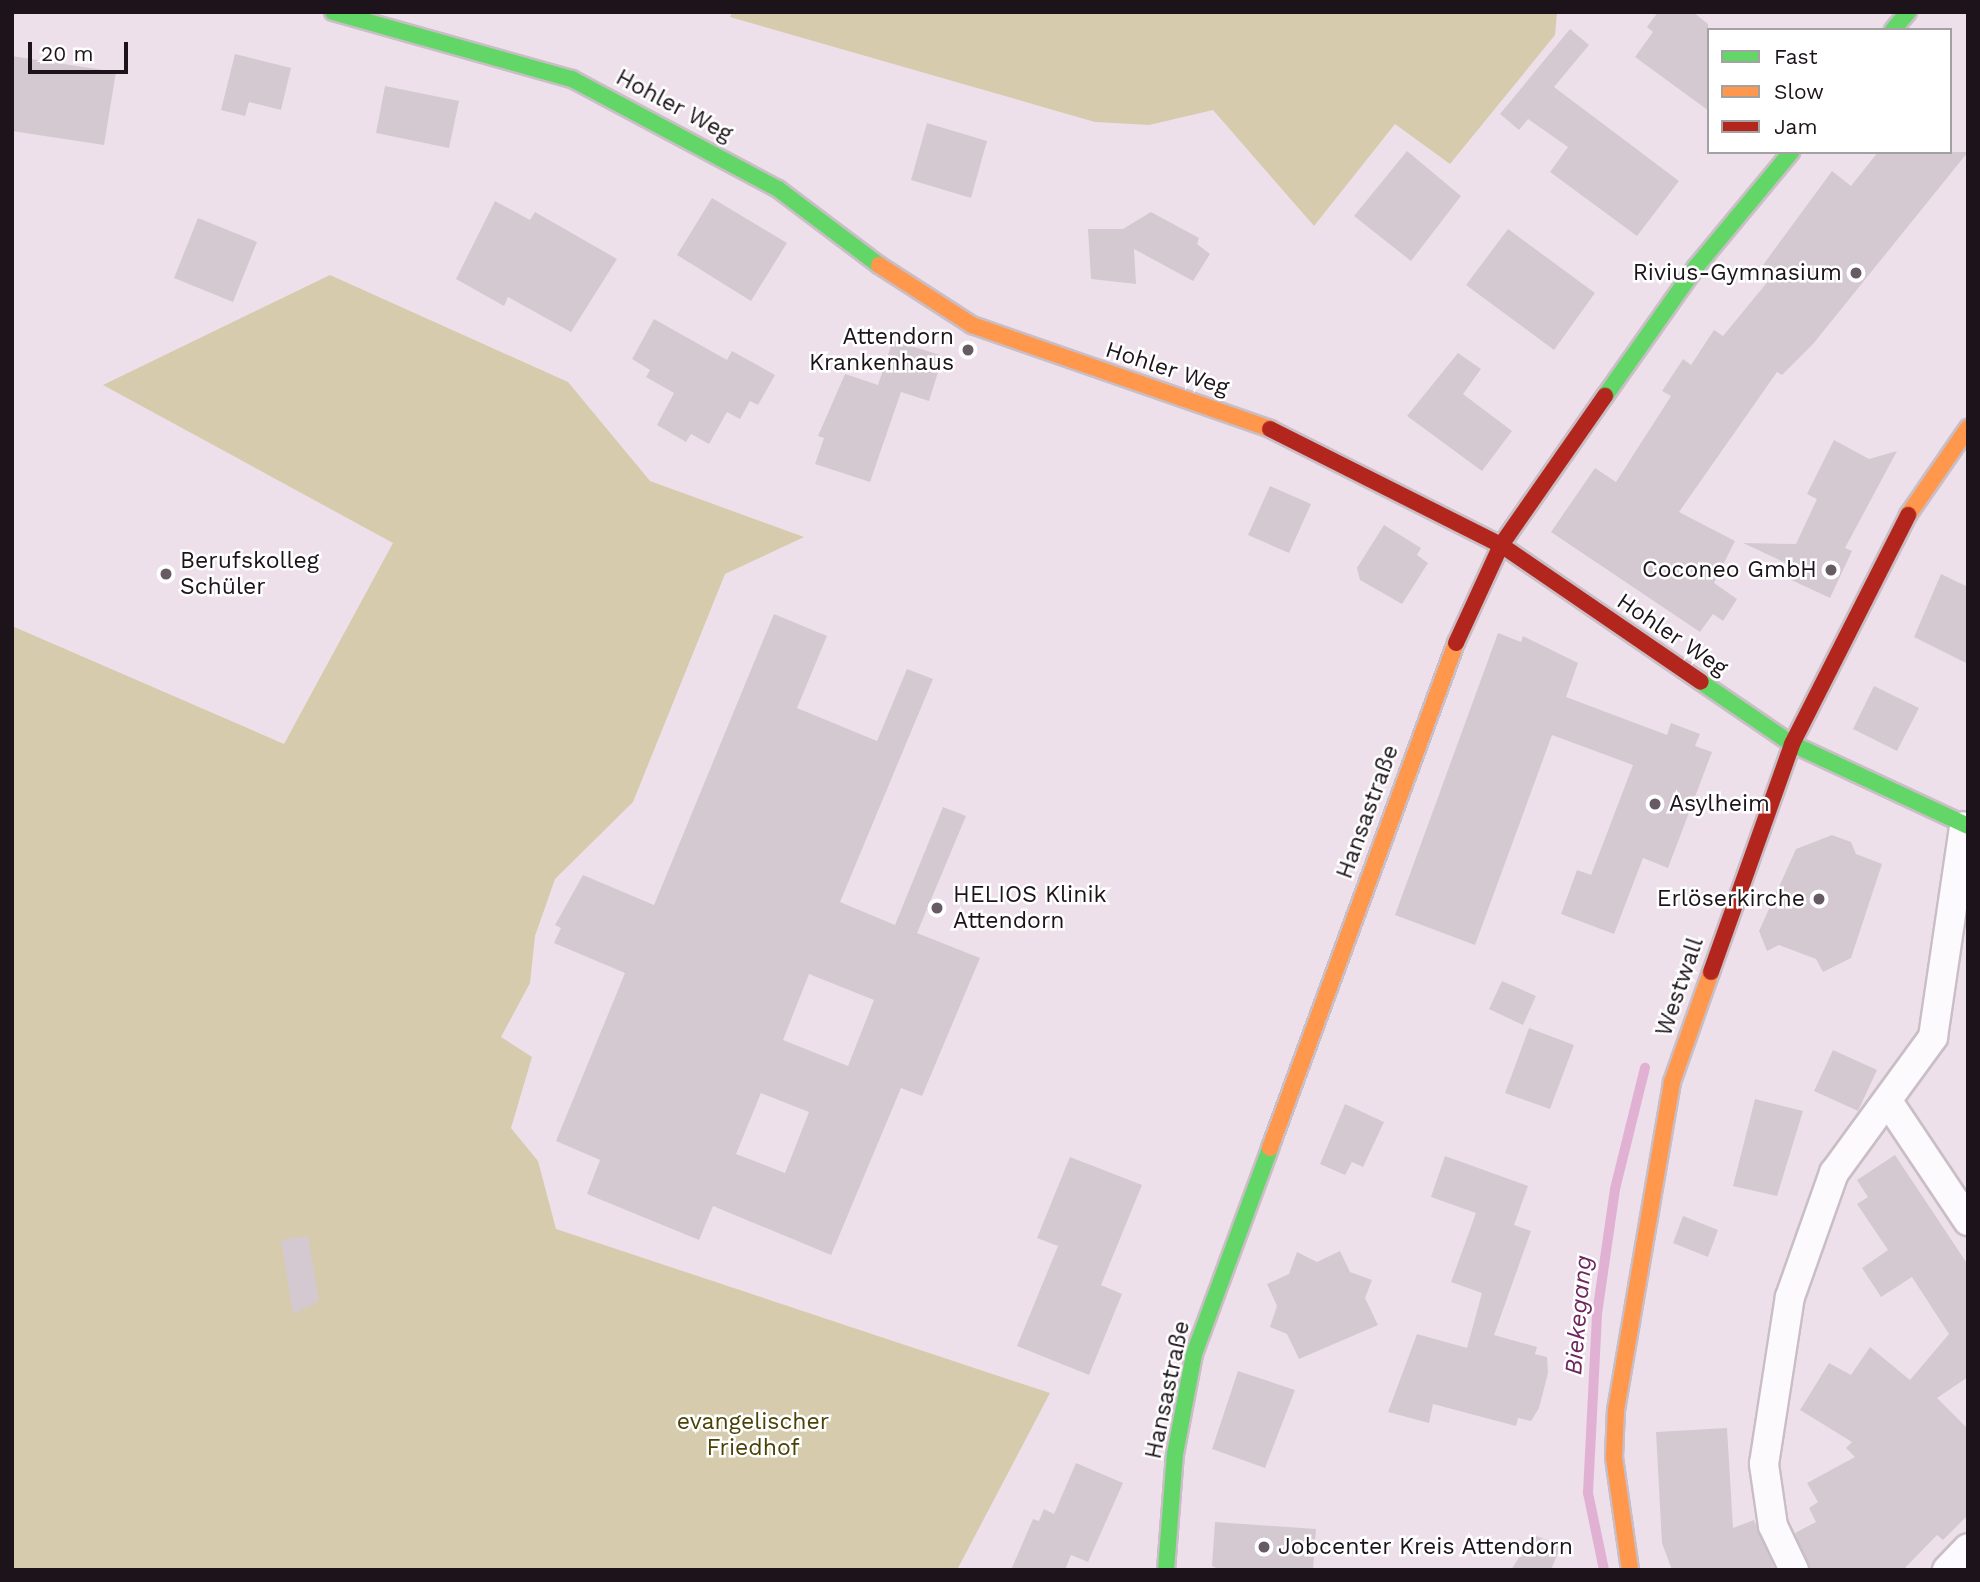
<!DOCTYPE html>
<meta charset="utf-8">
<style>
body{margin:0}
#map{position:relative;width:1980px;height:1582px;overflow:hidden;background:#eee0ea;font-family:"Work Sans",sans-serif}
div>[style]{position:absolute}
.green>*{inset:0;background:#d6cbac}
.stream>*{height:10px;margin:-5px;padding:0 5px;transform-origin:5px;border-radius:5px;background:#e1b1d4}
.building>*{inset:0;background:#d4c9d1}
.roads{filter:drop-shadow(2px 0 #c9bec6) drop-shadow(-2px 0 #c9bec6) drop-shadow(0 2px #c9bec6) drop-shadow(0 -2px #c9bec6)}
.street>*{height:28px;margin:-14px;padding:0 14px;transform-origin:14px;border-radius:14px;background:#fcfafc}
.fast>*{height:16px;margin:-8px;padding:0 8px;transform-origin:8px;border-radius:8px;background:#63d668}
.slow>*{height:16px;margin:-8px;padding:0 8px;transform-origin:8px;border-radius:8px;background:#ff974d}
.jam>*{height:16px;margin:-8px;padding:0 8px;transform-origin:8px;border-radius:8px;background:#b3261e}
.dots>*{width:19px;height:19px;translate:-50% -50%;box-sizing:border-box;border:4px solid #fff;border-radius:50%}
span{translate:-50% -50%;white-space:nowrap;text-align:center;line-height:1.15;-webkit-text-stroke:5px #fff;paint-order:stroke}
.street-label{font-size:23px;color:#1c141a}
.poi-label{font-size:23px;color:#1c141a}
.right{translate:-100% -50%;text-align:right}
.left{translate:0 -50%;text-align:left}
.park-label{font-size:23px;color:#4a4206}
.water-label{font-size:24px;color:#6e265f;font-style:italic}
.frame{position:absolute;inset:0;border:14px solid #1c141a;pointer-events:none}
.legend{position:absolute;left:1707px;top:28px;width:245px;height:126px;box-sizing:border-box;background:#fff;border:2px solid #a4a1a3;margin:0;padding:9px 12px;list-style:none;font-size:21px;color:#1c141a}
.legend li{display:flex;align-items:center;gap:14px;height:35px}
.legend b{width:35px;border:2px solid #a4a1a3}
.scale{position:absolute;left:28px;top:42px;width:100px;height:32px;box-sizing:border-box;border:4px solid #1c141a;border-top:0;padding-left:9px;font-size:21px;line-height:24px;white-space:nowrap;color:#1c141a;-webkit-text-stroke:5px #fff;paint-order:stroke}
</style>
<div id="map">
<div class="green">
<div style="clip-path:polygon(732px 12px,1557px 12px,1555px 35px,1450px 164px,1395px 124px,1314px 226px,1213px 110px,1149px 125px,1095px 122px,730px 17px)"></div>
<div style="clip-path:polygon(330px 275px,568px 382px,650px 481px,804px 537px,725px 574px,633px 802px,555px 879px,535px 936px,530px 983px,501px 1037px,532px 1057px,511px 1128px,538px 1161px,556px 1229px,1050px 1393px,957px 1570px,12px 1570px,12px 626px,284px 744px,393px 543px,103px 385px)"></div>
</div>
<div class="stream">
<div style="left:1604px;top:1570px;width:79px;rotate:-101.7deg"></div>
<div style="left:1588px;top:1493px;width:179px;rotate:-87.1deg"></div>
<div style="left:1597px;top:1314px;width:126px;rotate:-81.8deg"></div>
<div style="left:1615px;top:1189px;width:125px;rotate:-76.1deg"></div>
</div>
<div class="building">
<div style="clip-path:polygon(1658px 12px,1693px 12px,1708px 24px,1709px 111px,1635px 57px,1653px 32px,1647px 27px)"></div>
<div style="clip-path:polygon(1570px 29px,1589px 45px,1554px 87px,1679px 181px,1637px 236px,1550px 172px,1568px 147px,1528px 119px,1519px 130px,1500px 114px)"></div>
<div style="clip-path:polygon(235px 54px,291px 68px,281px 110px,249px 102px,245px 116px,221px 110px)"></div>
<div style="clip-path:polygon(12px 56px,116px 72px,104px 145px,12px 131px)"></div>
<div style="clip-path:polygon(385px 86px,459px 101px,449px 148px,376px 133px)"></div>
<div style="clip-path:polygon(927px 123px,987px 141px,971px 198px,911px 180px)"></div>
<div style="clip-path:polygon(1407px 151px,1461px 196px,1411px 261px,1354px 216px)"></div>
<div style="clip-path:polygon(1878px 152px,1968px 152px,1813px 344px,1782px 375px,1777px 372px,1679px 512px,1735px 541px,1714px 583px,1737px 599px,1723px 621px,1713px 614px,1700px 632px,1551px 532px,1595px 468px,1616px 482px,1671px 396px,1662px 391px,1683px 359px,1691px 365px,1714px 330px,1723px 336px,1774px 274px,1763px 265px,1832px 171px,1851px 186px)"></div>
<div style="clip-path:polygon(712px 198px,787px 243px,751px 301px,677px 255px)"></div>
<div style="clip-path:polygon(495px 201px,530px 220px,535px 212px,617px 259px,571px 332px,508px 297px,504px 306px,456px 279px)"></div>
<div style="clip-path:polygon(1151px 212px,1199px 238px,1197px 244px,1210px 254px,1193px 281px,1134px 249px,1136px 284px,1091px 279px,1088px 229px,1123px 229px)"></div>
<div style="clip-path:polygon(198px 218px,257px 242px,233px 302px,174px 278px)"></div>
<div style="clip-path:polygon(1508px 229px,1595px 293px,1554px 350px,1466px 285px)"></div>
<div style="clip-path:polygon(654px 319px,727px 360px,732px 351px,775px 375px,758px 405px,750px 401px,740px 419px,727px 412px,709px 444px,691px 434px,686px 442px,657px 425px,674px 393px,646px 377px,650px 370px,632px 359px)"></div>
<div style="clip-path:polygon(893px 340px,943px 356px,929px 401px,901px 392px,870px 482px,815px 464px,824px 438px,818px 436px,845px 374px,878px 385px)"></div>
<div style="clip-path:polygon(1458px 353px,1481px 369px,1463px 394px,1512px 431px,1482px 471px,1407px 416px)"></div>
<div style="clip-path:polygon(1834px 440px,1869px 459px,1897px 451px,1845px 548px,1852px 551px,1830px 598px,1787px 578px,1792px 566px,1743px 543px,1796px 544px,1817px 499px,1807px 494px)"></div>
<div style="clip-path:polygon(1270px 486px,1311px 504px,1289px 553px,1248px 535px)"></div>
<div style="clip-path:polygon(1384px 525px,1421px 548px,1417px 555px,1428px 563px,1402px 604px,1360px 580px,1357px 568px)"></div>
<div style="clip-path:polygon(1941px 574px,1968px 587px,1968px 664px,1914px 637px)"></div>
<div style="clip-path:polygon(evenodd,774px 614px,827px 636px,797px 708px,877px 741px,907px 669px,933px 679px,840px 902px,895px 925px,943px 807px,966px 816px,917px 933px,980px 958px,922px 1096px,901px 1088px,831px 1255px,713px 1206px,699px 1240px,587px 1194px,600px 1160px,556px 1141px,625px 973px,554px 943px,561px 928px,555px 925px,583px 875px,654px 905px,774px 614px,809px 974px,874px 1000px,848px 1066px,783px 1040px,809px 974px,774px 614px,761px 1093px,809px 1112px,785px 1173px,736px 1154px,761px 1093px)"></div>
<div style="clip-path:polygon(1498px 633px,1521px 642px,1523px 636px,1578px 663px,1566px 697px,1667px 735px,1671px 723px,1700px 734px,1695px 746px,1712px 752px,1668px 868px,1643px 858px,1614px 934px,1561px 914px,1577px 870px,1591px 875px,1633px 765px,1552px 735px,1475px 945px,1395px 915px)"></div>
<div style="clip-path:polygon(1874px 686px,1919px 708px,1897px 751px,1853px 729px)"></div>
<div style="clip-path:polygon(1832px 835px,1851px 842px,1856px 854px,1882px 864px,1851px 958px,1823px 972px,1816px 959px,1779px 945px,1767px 951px,1759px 931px,1796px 849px)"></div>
<div style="clip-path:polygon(1502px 981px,1536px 996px,1523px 1025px,1489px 1009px)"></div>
<div style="clip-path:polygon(1529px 1028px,1574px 1045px,1550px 1109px,1505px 1093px)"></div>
<div style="clip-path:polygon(1833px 1050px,1877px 1070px,1858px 1111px,1814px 1091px)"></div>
<div style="clip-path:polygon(1755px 1099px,1803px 1111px,1777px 1196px,1733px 1186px)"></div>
<div style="clip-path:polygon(1345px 1104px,1384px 1122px,1363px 1167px,1352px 1162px,1345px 1175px,1320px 1164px)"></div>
<div style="clip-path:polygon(1895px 1155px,1968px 1265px,1968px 1377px,1937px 1398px,1968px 1429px,1968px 1515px,1943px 1540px,1937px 1535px,1903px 1570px,1810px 1570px,1795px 1533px,1816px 1522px,1809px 1508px,1818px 1502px,1807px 1483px,1855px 1457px,1846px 1448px,1852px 1442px,1800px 1410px,1829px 1363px,1851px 1375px,1870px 1347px,1910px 1380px,1949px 1334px,1912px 1277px,1881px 1297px,1862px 1268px,1888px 1250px,1857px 1204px,1868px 1197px,1857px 1180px)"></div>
<div style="clip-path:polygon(1445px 1156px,1528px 1186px,1514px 1225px,1531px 1231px,1494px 1335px,1537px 1347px,1535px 1354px,1547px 1357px,1548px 1373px,1539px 1408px,1531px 1421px,1518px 1418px,1516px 1426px,1433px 1404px,1429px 1423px,1388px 1412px,1417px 1334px,1467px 1348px,1482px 1293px,1451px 1282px,1476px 1213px,1431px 1197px)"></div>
<div style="clip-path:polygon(1070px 1157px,1142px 1185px,1101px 1285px,1122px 1294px,1089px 1375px,1017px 1346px,1058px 1246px,1037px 1238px)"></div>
<div style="clip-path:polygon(1683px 1216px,1718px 1230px,1708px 1257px,1673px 1243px)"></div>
<div style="clip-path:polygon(308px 1236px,319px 1301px,293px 1314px,281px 1240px)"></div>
<div style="clip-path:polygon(1340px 1251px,1350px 1272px,1372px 1280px,1365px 1298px,1378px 1325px,1299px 1359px,1287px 1334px,1270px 1327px,1277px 1306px,1267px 1284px,1289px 1274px,1297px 1252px,1317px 1262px)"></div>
<div style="clip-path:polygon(1238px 1371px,1295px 1390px,1265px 1468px,1212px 1449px)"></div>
<div style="clip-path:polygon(1727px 1428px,1733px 1528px,1754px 1520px,1775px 1570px,1672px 1570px,1662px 1543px,1656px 1432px)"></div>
<div style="clip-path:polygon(1076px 1463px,1123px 1483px,1088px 1562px,1071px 1555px,1065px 1570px,1011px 1570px,1033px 1519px,1039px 1521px,1044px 1509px,1054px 1514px)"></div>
<div style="clip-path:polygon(1215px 1522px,1316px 1529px,1313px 1570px,1220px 1570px,1212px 1566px)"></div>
<div style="clip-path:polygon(1533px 1535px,1561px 1545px,1551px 1570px,1511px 1570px)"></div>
</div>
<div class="roads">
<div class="street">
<div style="left:1889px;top:1103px;width:142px;rotate:56.2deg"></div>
<div style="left:1794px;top:1570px;width:49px;rotate:-115.5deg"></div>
<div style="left:1773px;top:1526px;width:63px;rotate:-98.3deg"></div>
<div style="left:1764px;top:1464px;width:169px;rotate:-81.2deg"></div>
<div style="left:1790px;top:1297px;width:132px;rotate:-70.5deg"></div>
<div style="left:1834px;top:1173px;width:168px;rotate:-53.9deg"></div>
<div style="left:1933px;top:1037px;width:213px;rotate:-81.6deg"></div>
<div style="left:1947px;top:1570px;width:30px;rotate:-46deg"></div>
</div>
<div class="fast">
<div style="left:333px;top:12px;width:248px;rotate:15.7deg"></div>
<div style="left:572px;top:79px;width:234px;rotate:28.1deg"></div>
<div style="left:778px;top:189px;width:126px;rotate:37deg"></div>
<div style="left:1893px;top:30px;width:23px;rotate:-50deg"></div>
<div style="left:1605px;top:396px;width:158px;rotate:-54.8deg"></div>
<div style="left:1696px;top:267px;width:149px;rotate:-50.4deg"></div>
<div style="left:1701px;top:682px;width:110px;rotate:34.3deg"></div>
<div style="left:1792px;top:744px;width:194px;rotate:25deg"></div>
<div style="left:1166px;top:1570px;width:116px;rotate:-85.6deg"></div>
<div style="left:1175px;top:1454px;width:102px;rotate:-79.2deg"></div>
<div style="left:1194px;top:1354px;width:220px;rotate:-69.7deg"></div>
</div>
<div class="slow">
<div style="left:879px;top:265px;width:111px;rotate:32.8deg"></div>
<div style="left:972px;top:325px;width:316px;rotate:19.2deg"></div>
<div style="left:1908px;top:515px;width:106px;rotate:-55.4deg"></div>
<div style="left:1270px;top:1148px;width:538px;rotate:-69.78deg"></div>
<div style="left:1630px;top:1570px;width:114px;rotate:-98.1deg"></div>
<div style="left:1614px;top:1457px;width:47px;rotate:-87.6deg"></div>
<div style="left:1616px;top:1410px;width:333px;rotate:-80.3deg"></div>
<div style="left:1672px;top:1082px;width:117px;rotate:-70.5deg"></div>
</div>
<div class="jam">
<div style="left:1270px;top:429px;width:258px;rotate:26.7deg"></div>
<div style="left:1501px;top:545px;width:242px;rotate:34.4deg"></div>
<div style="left:1456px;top:643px;width:108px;rotate:-65.3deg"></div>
<div style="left:1501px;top:545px;width:182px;rotate:-55.1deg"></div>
<div style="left:1711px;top:972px;width:242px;rotate:-70.4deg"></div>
<div style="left:1792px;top:744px;width:257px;rotate:-63.1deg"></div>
</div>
</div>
<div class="dots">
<div style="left:1856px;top:273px;background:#665b63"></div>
<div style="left:968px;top:350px;background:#665b63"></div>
<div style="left:1831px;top:570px;background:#665b63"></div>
<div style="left:166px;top:574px;background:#665b63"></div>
<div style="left:1655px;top:804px;background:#665b63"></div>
<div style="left:1819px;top:899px;background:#665b63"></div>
<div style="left:937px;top:908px;background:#665b63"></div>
<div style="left:1264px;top:1547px;background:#665b63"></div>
</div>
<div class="street-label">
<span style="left:674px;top:106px;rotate:28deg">Hohler Weg</span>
<span style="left:1167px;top:369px;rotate:18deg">Hohler Weg</span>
<span style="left:1672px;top:635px;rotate:34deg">Hohler Weg</span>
<span style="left:1368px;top:812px;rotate:-70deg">Hansastraße</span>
<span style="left:1680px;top:987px;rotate:-71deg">Westwall</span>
<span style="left:1168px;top:1390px;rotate:-78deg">Hansastraße</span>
</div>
<div class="poi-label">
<span class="right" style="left:1842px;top:273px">Rivius-Gymnasium</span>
<span class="right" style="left:954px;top:350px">Attendorn<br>Krankenhaus</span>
<span class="left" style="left:180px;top:574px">Berufskolleg<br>Schüler</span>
<span class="right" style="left:1817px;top:570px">Coconeo GmbH</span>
<span class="left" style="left:1669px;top:804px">Asylheim</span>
<span class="left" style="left:953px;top:908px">HELIOS Klinik<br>Attendorn</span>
<span class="right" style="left:1805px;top:899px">Erlöserkirche</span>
<span class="left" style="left:1278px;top:1547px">Jobcenter Kreis Attendorn</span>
</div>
<div class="park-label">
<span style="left:753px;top:1435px">evangelischer<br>Friedhof</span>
</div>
<div class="water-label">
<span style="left:1579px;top:1315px;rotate:-85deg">Biekegang</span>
</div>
<div class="frame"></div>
<ul class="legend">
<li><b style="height:9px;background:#63d668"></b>Fast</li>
<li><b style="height:9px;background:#ff974d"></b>Slow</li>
<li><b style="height:9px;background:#b3261e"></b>Jam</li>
</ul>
<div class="scale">20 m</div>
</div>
